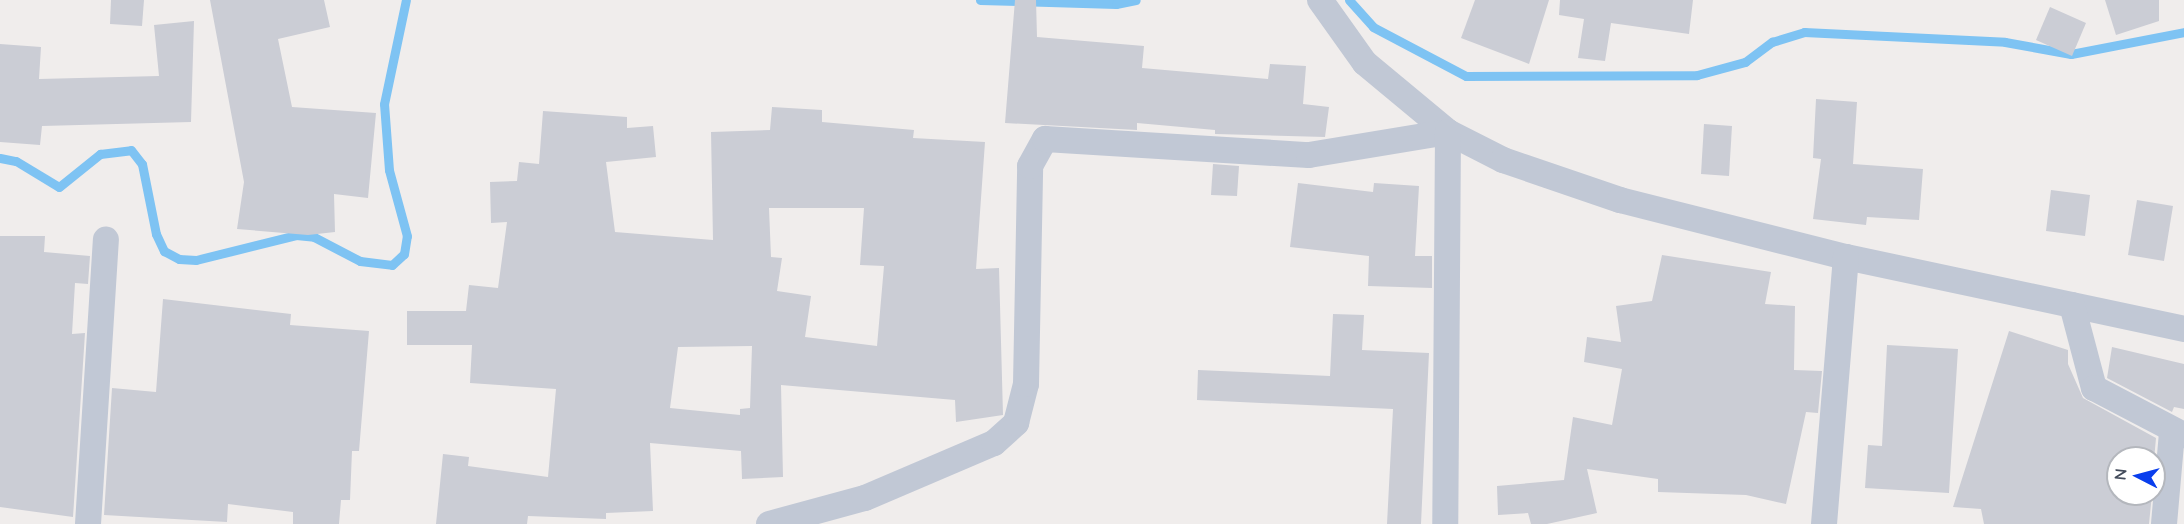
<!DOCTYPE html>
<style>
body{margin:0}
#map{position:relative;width:2184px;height:524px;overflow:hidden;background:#f0edec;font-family:Quicksand,sans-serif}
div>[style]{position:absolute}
.stream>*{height:9px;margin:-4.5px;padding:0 4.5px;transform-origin:4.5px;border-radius:4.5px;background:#7ec3f3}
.building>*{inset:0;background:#cbcdd5}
.street>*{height:26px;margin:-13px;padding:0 13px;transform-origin:13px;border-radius:13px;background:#c1c8d5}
span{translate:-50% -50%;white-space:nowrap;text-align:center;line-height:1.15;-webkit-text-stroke:4.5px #fff;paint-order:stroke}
.north{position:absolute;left:2106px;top:446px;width:60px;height:60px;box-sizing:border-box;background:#fff;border:2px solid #b4b7bd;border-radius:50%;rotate:276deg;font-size:16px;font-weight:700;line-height:24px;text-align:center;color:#434b5b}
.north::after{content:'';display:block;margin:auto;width:21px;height:27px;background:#093eed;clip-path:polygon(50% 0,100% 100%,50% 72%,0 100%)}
</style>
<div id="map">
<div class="stream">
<div style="left:980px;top:0;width:136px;rotate:1.7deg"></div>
<div style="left:1116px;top:4px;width:20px;rotate:-11deg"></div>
<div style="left:1349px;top:0;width:36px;rotate:48deg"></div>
<div style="left:1373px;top:27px;width:105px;rotate:27.8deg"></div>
<div style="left:1466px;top:76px;width:231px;rotate:-0.2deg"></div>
<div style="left:1697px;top:75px;width:50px;rotate:-15.2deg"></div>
<div style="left:1745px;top:62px;width:34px;rotate:-37deg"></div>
<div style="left:1772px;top:42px;width:34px;rotate:-17deg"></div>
<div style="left:1804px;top:32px;width:201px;rotate:2.8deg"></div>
<div style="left:2005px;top:42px;width:67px;rotate:10.3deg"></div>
<div style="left:2071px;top:54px;width:115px;rotate:-11deg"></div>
<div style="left:0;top:158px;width:16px;rotate:11deg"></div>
<div style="left:16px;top:161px;width:50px;rotate:31.2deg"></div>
<div style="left:59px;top:187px;width:53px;rotate:-38.8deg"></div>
<div style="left:100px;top:154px;width:31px;rotate:-7deg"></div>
<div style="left:131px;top:150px;width:18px;rotate:52deg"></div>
<div style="left:142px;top:164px;width:71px;rotate:78.7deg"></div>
<div style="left:156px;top:234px;width:19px;rotate:65deg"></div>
<div style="left:164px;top:251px;width:17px;rotate:28deg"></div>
<div style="left:179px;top:259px;width:17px;rotate:3deg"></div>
<div style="left:196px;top:260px;width:103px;rotate:-14deg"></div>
<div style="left:296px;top:235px;width:18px;rotate:6deg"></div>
<div style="left:314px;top:237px;width:52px;rotate:27.6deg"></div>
<div style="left:360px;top:261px;width:32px;rotate:7deg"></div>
<div style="left:392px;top:265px;width:16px;rotate:-43deg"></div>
<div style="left:404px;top:254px;width:18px;rotate:-81deg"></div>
<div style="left:407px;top:236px;width:68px;rotate:-105.3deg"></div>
<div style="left:389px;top:170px;width:66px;rotate:-94.3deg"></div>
<div style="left:384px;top:104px;width:106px;rotate:-78.1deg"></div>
</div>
<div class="building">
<div style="clip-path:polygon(111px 0,144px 0,142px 26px,110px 24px)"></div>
<div style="clip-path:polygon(210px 0,324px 0,330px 27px,278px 39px,292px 107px,376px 113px,368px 198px,334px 194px,335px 232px,308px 235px,237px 229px,244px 182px)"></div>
<div style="clip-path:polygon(1015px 0,1036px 0,1037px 37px,1144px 46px,1142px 68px,1268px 79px,1270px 64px,1306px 66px,1303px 104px,1329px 107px,1325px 137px,1215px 134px,1215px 130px,1137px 123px,1137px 130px,1005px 123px)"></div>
<div style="clip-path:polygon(1475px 0,1549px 0,1529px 64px,1461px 38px)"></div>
<div style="clip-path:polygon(1560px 0,1693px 0,1689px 34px,1611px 23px,1605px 61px,1578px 58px,1584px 19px,1559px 15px)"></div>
<div style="clip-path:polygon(2105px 0,2159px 0,2159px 21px,2116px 35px)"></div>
<div style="clip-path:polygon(2050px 7px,2086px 23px,2072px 56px,2036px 40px)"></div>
<div style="clip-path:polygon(194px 21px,191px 122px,42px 126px,40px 145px,0 142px,0 44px,41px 47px,39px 79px,159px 76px,154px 25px)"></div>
<div style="clip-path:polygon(1816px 99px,1857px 102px,1853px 164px,1923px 169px,1919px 220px,1867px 217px,1866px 225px,1813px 219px,1821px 159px,1813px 158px)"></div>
<div style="clip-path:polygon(evenodd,772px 107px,822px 110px,822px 122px,914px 130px,913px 138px,985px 142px,976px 269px,999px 268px,1003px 415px,956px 422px,955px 400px,781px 385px,783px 477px,742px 479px,741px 451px,650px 443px,653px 511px,606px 513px,606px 519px,528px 516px,527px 524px,436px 524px,443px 454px,469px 457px,468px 466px,548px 477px,556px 389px,470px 383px,472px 345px,407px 345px,407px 311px,466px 311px,469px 285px,498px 288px,507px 222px,491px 223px,490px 182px,517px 181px,519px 162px,539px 164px,543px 111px,627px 117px,627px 128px,653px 126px,656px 157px,606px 162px,615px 232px,713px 240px,711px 132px,770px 130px,772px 107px,769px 208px,864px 208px,860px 265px,884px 266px,877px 346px,805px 337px,811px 296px,777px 291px,782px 258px,771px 257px,769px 208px,772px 107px,752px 346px,750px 408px,740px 409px,740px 415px,670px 408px,678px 347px,752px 346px)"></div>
<div style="clip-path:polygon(1704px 124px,1732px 126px,1729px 176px,1701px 174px)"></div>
<div style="clip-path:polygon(1213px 164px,1239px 166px,1237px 196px,1211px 195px)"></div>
<div style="clip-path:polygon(1298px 183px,1373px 192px,1374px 183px,1419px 186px,1415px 256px,1432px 256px,1432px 288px,1368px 286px,1369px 256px,1290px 247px)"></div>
<div style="clip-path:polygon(2051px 190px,2090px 195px,2085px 236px,2046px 231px)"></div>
<div style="clip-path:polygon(2137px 200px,2173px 206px,2164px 261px,2128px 255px)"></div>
<div style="clip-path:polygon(0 236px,45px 236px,44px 252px,90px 256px,88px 284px,75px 283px,72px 334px,85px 333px,73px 517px,0 507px)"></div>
<div style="clip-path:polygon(1662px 255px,1771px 272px,1765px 304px,1795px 306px,1794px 370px,1822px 371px,1818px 413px,1806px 412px,1786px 504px,1746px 495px,1658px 492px,1658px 479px,1587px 469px,1597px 513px,1547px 524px,1531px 524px,1528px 513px,1498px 515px,1497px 486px,1564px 480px,1573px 417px,1612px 425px,1622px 369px,1584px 362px,1587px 337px,1621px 342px,1616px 306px,1652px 301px)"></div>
<div style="clip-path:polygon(163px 299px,291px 314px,290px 325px,369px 331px,359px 451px,352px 451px,350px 500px,341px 500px,339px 524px,293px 524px,293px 512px,228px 504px,227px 522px,104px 515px,112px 388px,156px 392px)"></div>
<div style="clip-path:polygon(1333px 314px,1364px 315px,1362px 350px,1429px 353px,1421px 524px,1387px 524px,1393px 409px,1197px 400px,1198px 370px,1330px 376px)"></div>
<div style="clip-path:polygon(2009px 331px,2068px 350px,2068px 364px,2083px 398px,2156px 438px,2154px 460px,2118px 458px,2118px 494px,2152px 494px,2149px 524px,1984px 524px,1981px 509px,1953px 507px)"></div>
<div style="clip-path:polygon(1887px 345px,1958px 349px,1949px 493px,1865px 488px,1868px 445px,1882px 446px)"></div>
<div style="clip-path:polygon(2112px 347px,2184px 364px,2184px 409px,2174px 407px,2172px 412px,2107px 378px)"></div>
</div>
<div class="street">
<div style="left:1320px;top:0;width:77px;rotate:54.5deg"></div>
<div style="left:1365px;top:63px;width:108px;rotate:39.7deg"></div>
<div style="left:1448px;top:132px;width:62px;rotate:27deg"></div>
<div style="left:1503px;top:160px;width:124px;rotate:18.9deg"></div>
<div style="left:1620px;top:200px;width:233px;rotate:14.2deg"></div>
<div style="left:1846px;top:257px;width:346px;rotate:12deg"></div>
<div style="left:2072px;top:305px;width:86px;rotate:75.2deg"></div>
<div style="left:2094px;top:388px;width:102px;rotate:27.6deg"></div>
<div style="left:88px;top:524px;width:285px;rotate:-86.4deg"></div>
<div style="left:769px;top:524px;width:99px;rotate:-15.2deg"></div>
<div style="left:865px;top:498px;width:140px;rotate:-23.1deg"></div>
<div style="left:994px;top:443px;width:30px;rotate:-42deg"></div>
<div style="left:1016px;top:423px;width:40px;rotate:-75.6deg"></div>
<div style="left:1026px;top:384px;width:218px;rotate:-88.9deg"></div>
<div style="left:1030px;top:166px;width:31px;rotate:-61deg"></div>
<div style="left:1045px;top:139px;width:264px;rotate:3.5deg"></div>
<div style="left:1309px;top:155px;width:141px;rotate:-9.4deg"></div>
<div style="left:1448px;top:132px;width:392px;rotate:90.4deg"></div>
<div style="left:1824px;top:524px;width:268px;rotate:-85.3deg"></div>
<div style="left:2164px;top:524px;width:92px;rotate:-85deg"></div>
</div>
<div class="north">N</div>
</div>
